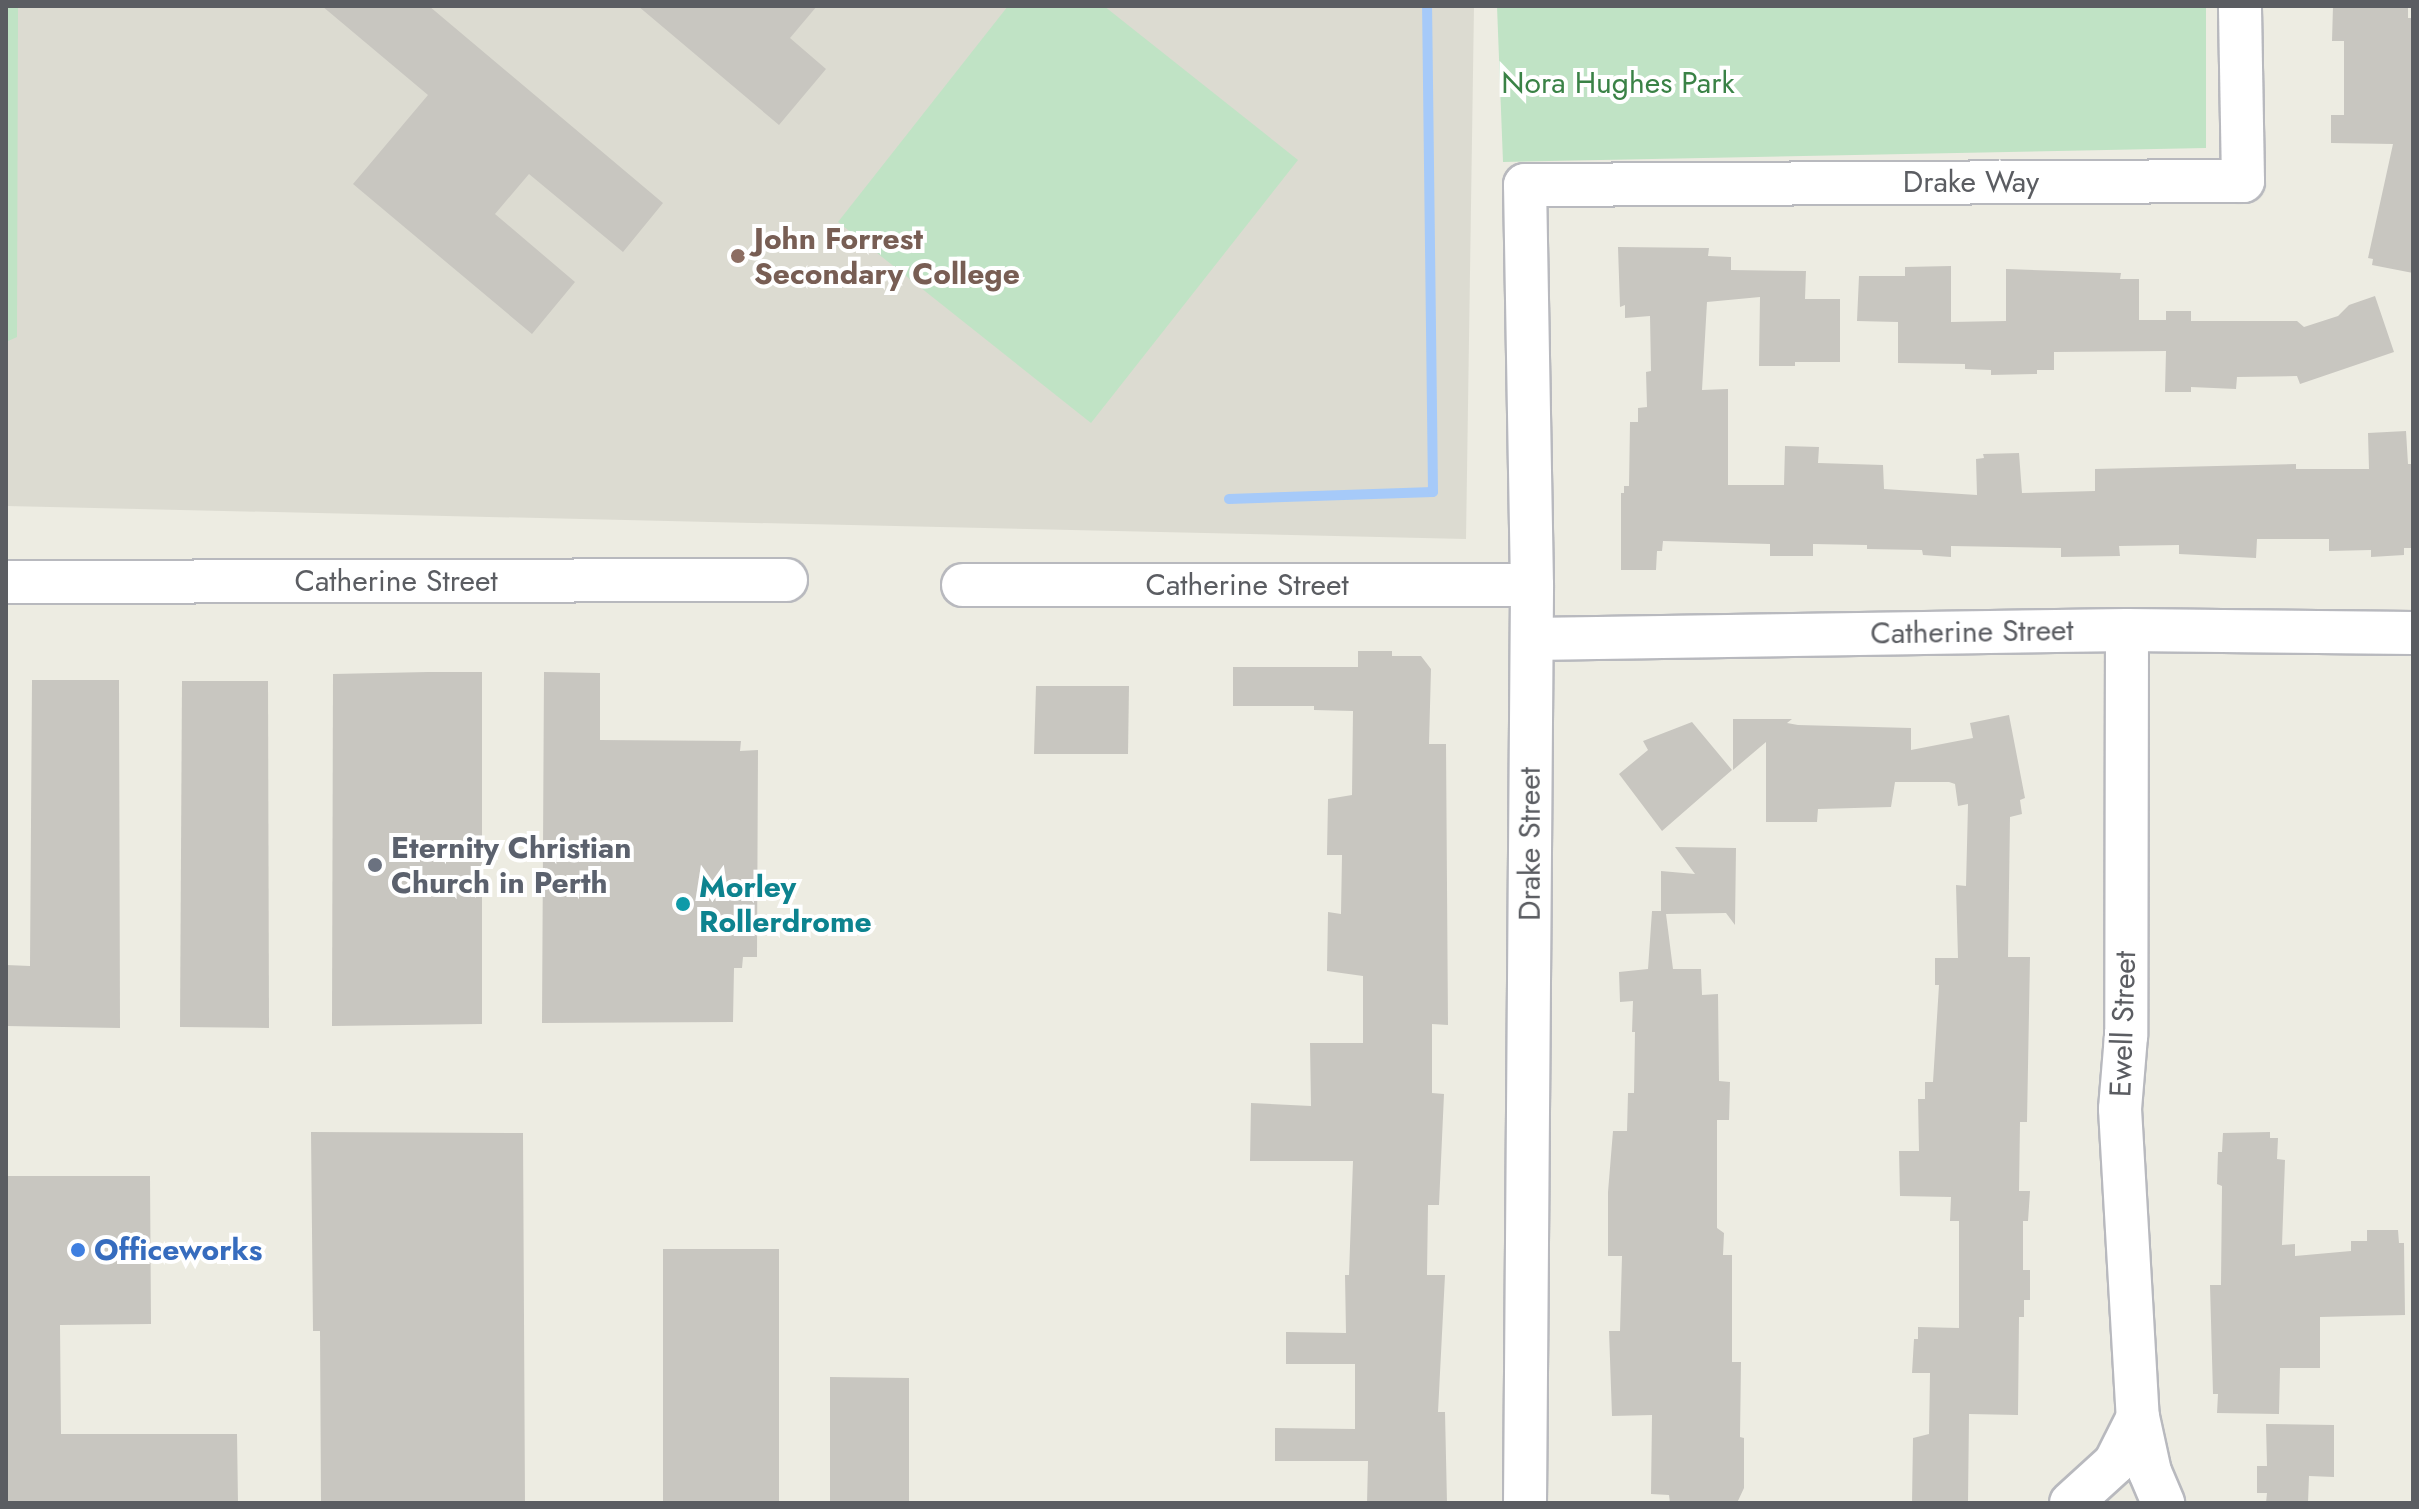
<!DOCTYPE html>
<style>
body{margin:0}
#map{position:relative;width:2419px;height:1509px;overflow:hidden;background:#edece2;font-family:Jost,sans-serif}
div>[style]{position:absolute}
.education>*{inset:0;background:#dcdbd1}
.green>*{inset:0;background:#c0e3c5}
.stream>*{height:10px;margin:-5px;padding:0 5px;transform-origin:5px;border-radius:5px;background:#a6caf9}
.building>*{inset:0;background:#c8c6c0}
.roads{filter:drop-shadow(2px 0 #b8b9be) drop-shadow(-2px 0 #b8b9be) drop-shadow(0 2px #b8b9be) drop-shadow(0 -2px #b8b9be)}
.minor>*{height:42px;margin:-21px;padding:0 21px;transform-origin:21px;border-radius:21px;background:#fff}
.dots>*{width:22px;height:22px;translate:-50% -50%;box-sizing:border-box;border:4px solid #fff;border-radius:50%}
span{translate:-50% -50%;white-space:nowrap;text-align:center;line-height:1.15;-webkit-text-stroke:8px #fff;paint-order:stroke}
.park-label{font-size:30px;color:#3a8246}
.street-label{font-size:30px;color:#5b5d62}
.education-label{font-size:30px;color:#785e54;font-weight:700}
.left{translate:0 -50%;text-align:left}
.worship-label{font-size:30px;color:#5b616d;font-weight:700}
.culture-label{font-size:30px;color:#0d838f;font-weight:700}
.shop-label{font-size:30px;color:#366cbe;font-weight:700}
.frame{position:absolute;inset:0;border:8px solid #5b5d62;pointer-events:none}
</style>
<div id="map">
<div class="education">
<div style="clip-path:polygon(6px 6px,1474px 6px,1466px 539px,6px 506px)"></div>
</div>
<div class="green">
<div style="clip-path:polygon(6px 6px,18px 8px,17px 337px,6px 342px)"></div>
<div style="clip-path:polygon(1008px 6px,1104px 6px,1298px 160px,1091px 423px,838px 222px)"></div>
<div style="clip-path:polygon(1497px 6px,2206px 6px,2206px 148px,1503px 162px)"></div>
</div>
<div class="stream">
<div style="left:1229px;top:499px;width:204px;rotate:-2deg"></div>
<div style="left:1433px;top:492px;width:486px;rotate:-90.7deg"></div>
</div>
<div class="building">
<div style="clip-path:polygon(322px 6px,429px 6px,663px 203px,623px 252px,529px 174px,495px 214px,575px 282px,532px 334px,353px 184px,428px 95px)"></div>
<div style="clip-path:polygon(638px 6px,817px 6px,790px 38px,826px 69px,779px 125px)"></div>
<div style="clip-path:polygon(2333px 6px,2408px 6px,2408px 18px,2413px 18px,2413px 273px,2372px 265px,2373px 259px,2368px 258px,2393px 144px,2331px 143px,2331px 115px,2344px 115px,2344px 41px,2332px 41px)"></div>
<div style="clip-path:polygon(1618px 247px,1709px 248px,1708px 256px,1731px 257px,1731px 270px,1806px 271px,1805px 299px,1840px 299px,1840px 362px,1795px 362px,1795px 366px,1759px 366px,1760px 297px,1707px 302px,1702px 390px,1728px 389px,1728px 485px,1784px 485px,1785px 446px,1819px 447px,1818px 463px,1883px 465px,1884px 489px,1977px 495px,1976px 459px,1984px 458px,1983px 454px,2019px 453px,2022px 493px,2095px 491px,2095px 469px,2296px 464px,2296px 469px,2369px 469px,2368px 433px,2406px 431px,2408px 464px,2413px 464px,2413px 548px,2404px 548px,2404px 555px,2371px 557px,2371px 550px,2329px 551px,2329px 539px,2257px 539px,2256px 558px,2179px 554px,2179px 545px,2119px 546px,2120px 556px,2061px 557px,2061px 548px,1951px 546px,1951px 557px,1923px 555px,1922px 550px,1867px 549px,1867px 545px,1813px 544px,1813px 556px,1770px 556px,1770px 544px,1663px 541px,1662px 551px,1657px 551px,1656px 570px,1621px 570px,1621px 493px,1624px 493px,1624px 486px,1629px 486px,1630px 422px,1638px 422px,1638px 408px,1647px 407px,1646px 372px,1651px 371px,1650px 316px,1625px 318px,1625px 305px,1620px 307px)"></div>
<div style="clip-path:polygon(1951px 266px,1951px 322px,2006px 321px,2006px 269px,2121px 273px,2120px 279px,2139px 279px,2139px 320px,2166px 320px,2166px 311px,2191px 311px,2191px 321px,2297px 321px,2304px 327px,2338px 316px,2349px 305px,2375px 296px,2394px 352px,2300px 384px,2297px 376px,2237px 377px,2236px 389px,2191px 387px,2191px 392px,2165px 392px,2166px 351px,2054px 352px,2054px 370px,2037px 370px,2037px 374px,1991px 375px,1991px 370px,1965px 369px,1965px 364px,1898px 363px,1898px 322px,1857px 321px,1859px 276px,1905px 276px,1905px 267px)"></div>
<div style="clip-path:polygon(1358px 651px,1392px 651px,1392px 656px,1421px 656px,1431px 669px,1429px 744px,1446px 744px,1448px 1025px,1432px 1024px,1432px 1093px,1444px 1094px,1439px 1205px,1428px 1205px,1427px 1275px,1445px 1275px,1438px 1412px,1445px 1412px,1447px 1503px,1367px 1503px,1368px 1461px,1275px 1461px,1275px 1428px,1355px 1429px,1355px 1364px,1286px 1364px,1286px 1332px,1346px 1333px,1345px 1275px,1349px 1275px,1353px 1161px,1250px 1161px,1251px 1103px,1311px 1106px,1310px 1043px,1363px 1043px,1363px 976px,1327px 971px,1328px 912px,1341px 914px,1342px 855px,1327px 855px,1328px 799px,1352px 795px,1353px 711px,1314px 710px,1314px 706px,1233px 706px,1233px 667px,1358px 667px)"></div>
<div style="clip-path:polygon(428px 672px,482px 672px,482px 1024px,332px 1026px,333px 674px)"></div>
<div style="clip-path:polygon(544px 672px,600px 673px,600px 740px,741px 741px,740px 751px,758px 750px,757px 957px,743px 957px,742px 968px,734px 968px,733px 1022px,542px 1023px)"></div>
<div style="clip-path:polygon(32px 680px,119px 680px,120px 1028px,6px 1026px,6px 965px,30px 966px)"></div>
<div style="clip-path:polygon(182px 681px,268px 681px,269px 1028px,180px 1027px)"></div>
<div style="clip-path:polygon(1036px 686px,1129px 686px,1128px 754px,1034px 754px)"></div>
<div style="clip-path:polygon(2009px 715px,2025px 798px,2020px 800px,2022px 814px,2010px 817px,2008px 957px,2030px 957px,2027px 1122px,2020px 1122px,2019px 1191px,2030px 1191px,2028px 1221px,2023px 1221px,2023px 1270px,2030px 1270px,2030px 1300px,2024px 1300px,2024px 1317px,2019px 1317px,2018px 1415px,1969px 1414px,1968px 1503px,1912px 1503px,1913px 1438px,1929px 1434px,1930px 1373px,1912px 1373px,1914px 1339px,1918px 1339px,1918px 1327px,1959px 1328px,1959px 1221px,1950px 1221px,1951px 1197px,1900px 1196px,1899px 1151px,1919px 1151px,1918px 1099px,1925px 1099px,1925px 1082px,1933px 1082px,1939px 985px,1935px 985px,1935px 958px,1958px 958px,1956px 885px,1966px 886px,1968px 804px,1958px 806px,1955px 784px,1949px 782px,1895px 782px,1891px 807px,1818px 809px,1817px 822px,1766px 822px,1766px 742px,1733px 770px,1733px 719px,1792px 719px,1787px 723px,1798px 725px,1911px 728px,1911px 750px,1973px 738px,1970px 723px)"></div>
<div style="clip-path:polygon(1692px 722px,1732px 770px,1662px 831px,1619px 774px,1648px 750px,1643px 741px)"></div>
<div style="clip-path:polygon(1675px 847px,1736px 848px,1735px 925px,1726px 913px,1666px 914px,1673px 969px,1701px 969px,1702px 995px,1718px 994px,1719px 1081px,1730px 1082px,1729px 1120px,1717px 1120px,1717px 1228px,1724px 1233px,1723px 1255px,1732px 1255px,1732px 1362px,1741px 1362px,1740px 1437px,1744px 1438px,1744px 1488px,1737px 1503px,1670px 1503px,1669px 1495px,1651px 1494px,1652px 1415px,1612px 1416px,1609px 1331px,1620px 1331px,1622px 1256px,1608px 1256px,1608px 1192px,1613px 1131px,1627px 1131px,1628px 1093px,1634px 1093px,1635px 1032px,1632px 1032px,1633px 1001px,1620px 1002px,1619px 972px,1648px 969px,1652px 911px,1661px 911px,1661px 871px,1695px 874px)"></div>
<div style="clip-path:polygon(311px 1132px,523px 1133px,525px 1503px,321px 1503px,320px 1331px,313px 1331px)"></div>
<div style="clip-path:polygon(2270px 1132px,2270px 1138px,2278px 1138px,2277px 1159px,2285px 1160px,2282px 1245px,2295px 1244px,2295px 1256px,2351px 1251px,2351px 1241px,2367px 1241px,2367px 1230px,2398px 1230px,2399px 1243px,2404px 1243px,2405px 1315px,2320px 1317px,2320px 1368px,2280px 1368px,2279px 1414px,2217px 1413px,2218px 1394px,2213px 1394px,2210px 1285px,2221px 1285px,2222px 1186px,2217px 1184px,2218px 1152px,2222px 1152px,2223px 1133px)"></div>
<div style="clip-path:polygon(6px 1176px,150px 1176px,151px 1324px,60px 1325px,61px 1434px,237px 1434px,238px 1503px,6px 1503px)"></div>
<div style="clip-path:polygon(663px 1249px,779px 1249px,779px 1503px,663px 1503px)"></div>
<div style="clip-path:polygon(830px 1377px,909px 1378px,909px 1503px,830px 1503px)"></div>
<div style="clip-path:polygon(2266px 1424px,2334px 1425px,2334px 1477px,2309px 1476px,2308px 1503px,2266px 1503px,2267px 1493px,2257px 1493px,2257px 1466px,2267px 1466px)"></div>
</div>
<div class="roads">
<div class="minor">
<div style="left:6px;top:582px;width:780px;rotate:-0.15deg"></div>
<div style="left:963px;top:585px;width:569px"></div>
<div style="left:2127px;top:630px;width:406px;rotate:90.1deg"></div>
<div style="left:2126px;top:1036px;width:73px;rotate:94.7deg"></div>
<div style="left:2120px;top:1109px;width:309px;rotate:86.7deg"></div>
<div style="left:2138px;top:1417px;width:56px;rotate:77.7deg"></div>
<div style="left:2150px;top:1472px;width:34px;rotate:67deg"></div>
<div style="left:1532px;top:639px;width:595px;rotate:-0.87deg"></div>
<div style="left:2127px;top:630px;width:286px;rotate:0.6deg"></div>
<div style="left:1525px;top:1503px;width:918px;rotate:-89.56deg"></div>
<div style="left:1532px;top:585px;width:400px;rotate:-91deg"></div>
<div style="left:1525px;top:185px;width:718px;rotate:-0.32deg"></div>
<div style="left:2243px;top:181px;width:175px;rotate:-91deg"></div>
<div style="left:2071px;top:1503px;width:59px;rotate:-42.3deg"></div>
<div style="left:2115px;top:1463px;width:51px;rotate:-63.4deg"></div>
</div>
</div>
<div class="dots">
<div style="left:738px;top:256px;background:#8d6e63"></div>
<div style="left:375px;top:865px;background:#6b7280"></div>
<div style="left:683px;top:904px;background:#0f9aa8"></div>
<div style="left:78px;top:1250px;background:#3f7fe0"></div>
</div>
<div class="park-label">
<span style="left:1618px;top:83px">Nora Hughes Park</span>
</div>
<div class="street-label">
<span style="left:1971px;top:182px">Drake Way</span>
<span style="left:396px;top:581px">Catherine Street</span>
<span style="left:1247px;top:585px">Catherine Street</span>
<span style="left:1972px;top:632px;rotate:-1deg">Catherine Street</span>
<span style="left:1530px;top:844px;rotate:-90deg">Drake Street</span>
<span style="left:2123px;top:1024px;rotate:-88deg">Ewell Street</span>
</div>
<div class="education-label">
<span class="left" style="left:754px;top:256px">John Forrest<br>Secondary College</span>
</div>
<div class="worship-label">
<span class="left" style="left:391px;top:865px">Eternity Christian<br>Church in Perth</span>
</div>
<div class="culture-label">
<span class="left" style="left:699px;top:904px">Morley<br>Rollerdrome</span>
</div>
<div class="shop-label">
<span class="left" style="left:94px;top:1250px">Officeworks</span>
</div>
<div class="frame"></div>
</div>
